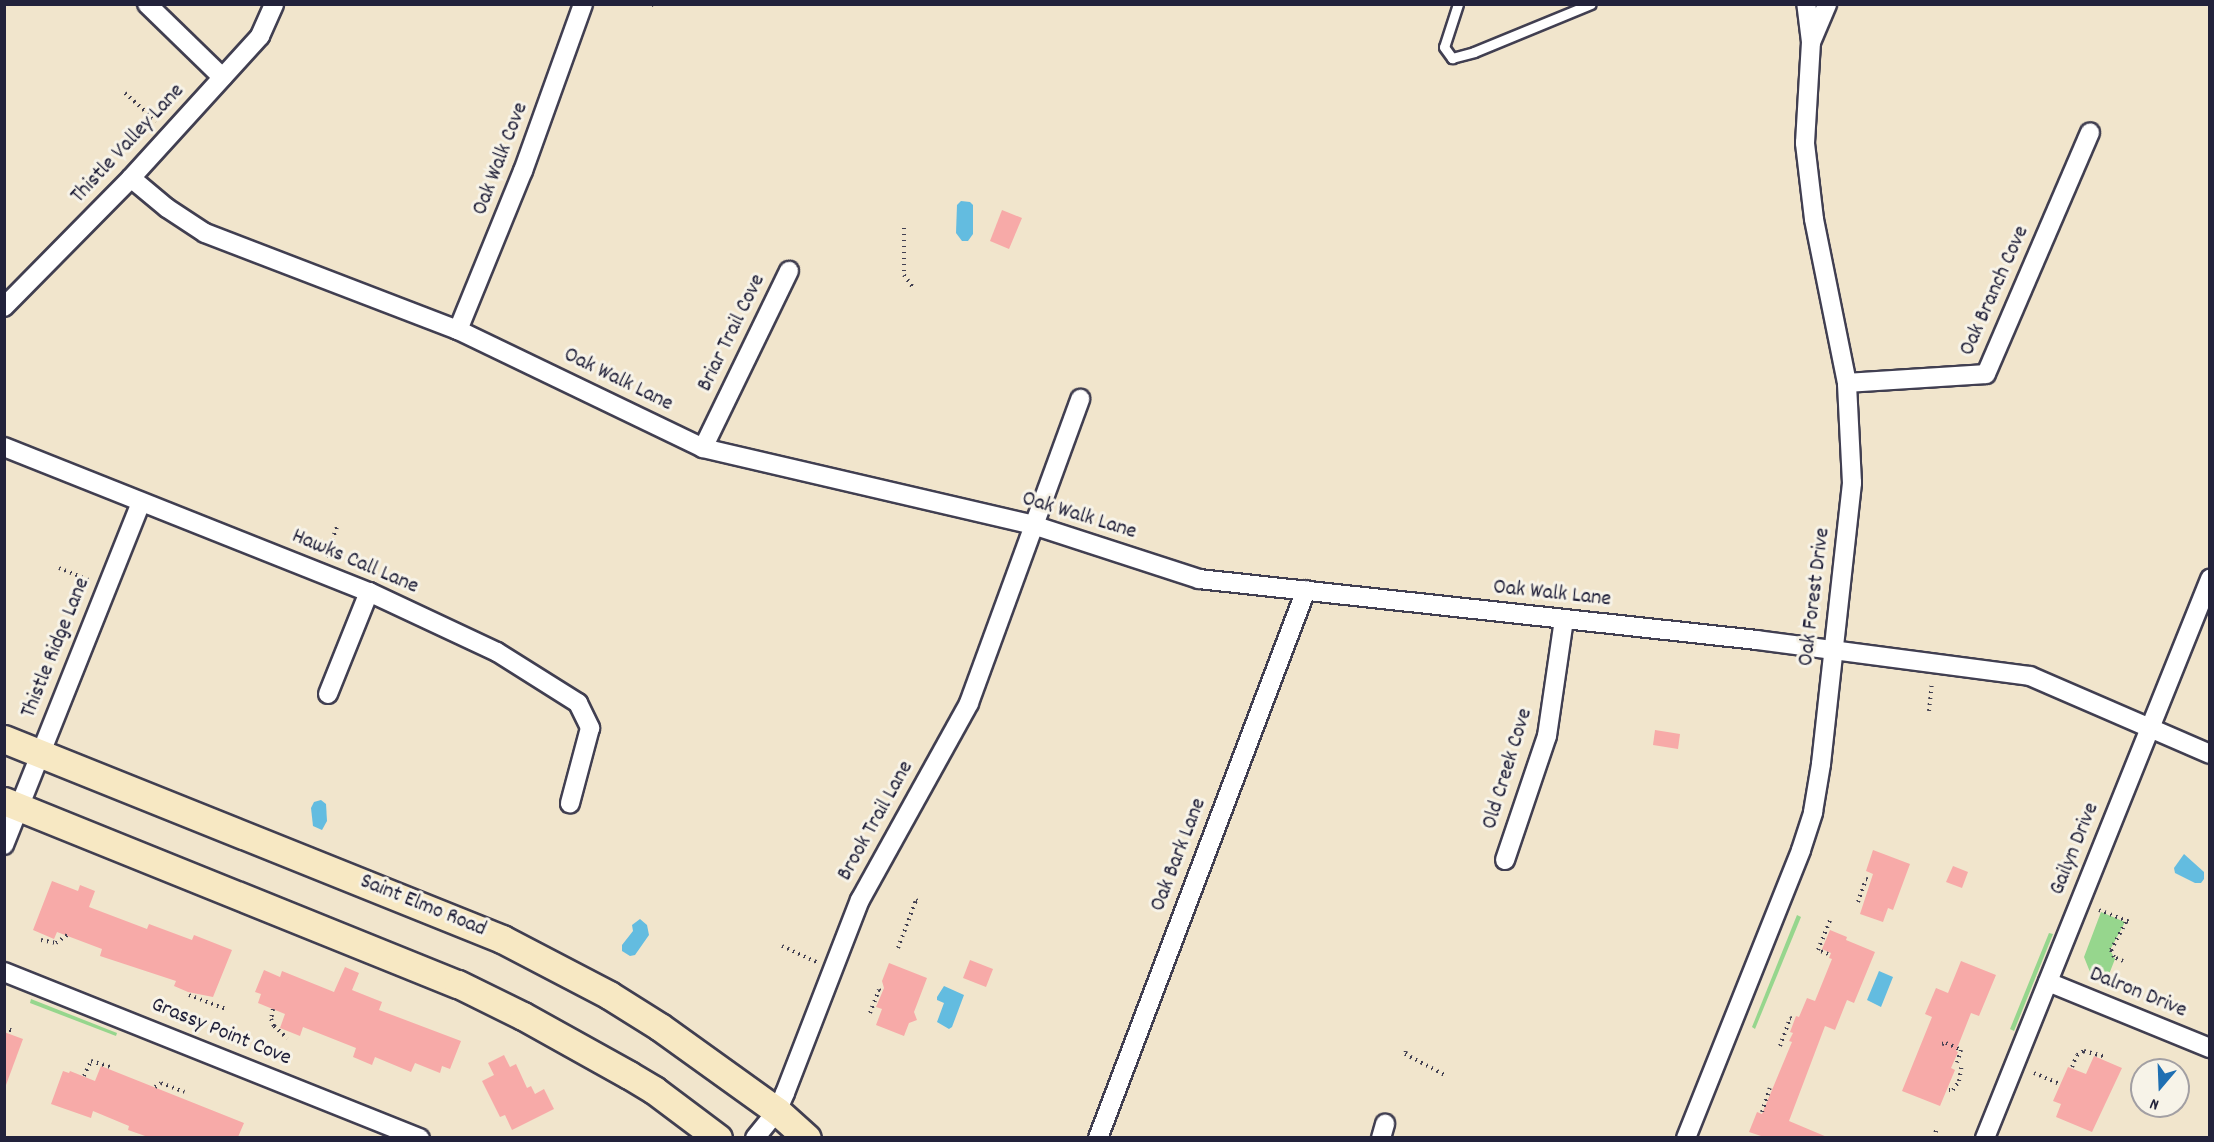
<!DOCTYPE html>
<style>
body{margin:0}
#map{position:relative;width:2214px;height:1142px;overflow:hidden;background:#f1e5cc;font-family:Dekko,sans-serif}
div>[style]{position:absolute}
.green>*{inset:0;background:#96d68d}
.water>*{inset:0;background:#63bce0}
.building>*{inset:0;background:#f7aaa8}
.path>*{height:4px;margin-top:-2px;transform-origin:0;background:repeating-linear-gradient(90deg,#413f51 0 1.5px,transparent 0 6px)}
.roads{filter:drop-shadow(2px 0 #413f51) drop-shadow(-2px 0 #413f51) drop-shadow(0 2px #413f51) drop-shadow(0 -2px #413f51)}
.lane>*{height:9px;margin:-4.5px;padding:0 4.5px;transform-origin:4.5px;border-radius:4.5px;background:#fff}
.street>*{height:18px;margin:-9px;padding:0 9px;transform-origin:9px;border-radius:9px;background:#fff}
.secondary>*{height:27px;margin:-13.5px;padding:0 13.5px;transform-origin:13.5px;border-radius:13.5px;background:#f7e8c3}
span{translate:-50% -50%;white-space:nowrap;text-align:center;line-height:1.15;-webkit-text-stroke:6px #f7f3e8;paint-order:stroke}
.street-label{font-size:22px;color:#22223b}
.frame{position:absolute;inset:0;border:6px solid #22223b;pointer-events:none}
.north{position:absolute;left:2130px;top:1058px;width:60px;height:60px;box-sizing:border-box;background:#f7f3e8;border:2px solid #a29fa3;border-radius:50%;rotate:199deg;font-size:16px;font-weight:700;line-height:24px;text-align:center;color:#22223b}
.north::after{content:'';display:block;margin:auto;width:21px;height:27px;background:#1f6fb2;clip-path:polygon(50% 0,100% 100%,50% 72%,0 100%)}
</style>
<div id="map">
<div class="green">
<div style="clip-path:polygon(2101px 912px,2125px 922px,2110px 950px,2115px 959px,2106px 982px,2090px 972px,2084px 957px)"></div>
<div style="clip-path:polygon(1797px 915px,1801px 917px,1755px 1029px,1752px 1027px)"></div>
<div style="clip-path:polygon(2049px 933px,2053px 934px,2014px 1031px,2010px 1029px)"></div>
<div style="clip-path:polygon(31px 999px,117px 1033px,116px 1036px,30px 1003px)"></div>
</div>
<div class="water">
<div style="clip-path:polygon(961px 201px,970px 202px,973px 205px,973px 234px,968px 241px,962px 241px,956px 233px,957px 205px)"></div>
<div style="clip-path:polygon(321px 800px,326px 804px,327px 821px,322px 830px,313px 826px,311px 808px,314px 802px)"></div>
<div style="clip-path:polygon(2184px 854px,2204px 872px,2204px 879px,2201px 883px,2195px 883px,2175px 873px,2174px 868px)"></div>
<div style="clip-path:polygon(640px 919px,647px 925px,649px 935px,635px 955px,630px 956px,622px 951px,622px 945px,633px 931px,632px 925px)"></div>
<div style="clip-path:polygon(1879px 971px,1893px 977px,1881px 1007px,1867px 1000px)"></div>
<div style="clip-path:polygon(944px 986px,964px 995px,952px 1027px,949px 1029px,937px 1022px,944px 1003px,937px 1000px,937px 997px)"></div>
</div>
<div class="building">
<div style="clip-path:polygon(1002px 210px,1022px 218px,1009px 249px,990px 241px)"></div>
<div style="clip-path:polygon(1655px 730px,1680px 734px,1678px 749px,1653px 745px)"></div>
<div style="clip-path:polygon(1873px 850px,1910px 864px,1893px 910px,1888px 908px,1883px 922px,1860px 914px,1873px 874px,1866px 871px)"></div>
<div style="clip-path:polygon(1953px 866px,1968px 872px,1962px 888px,1946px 882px)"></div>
<div style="clip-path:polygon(52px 881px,78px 891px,80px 885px,95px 891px,89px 907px,147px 929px,149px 924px,192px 940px,194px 935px,232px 950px,213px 997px,188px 992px,174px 986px,176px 981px,100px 956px,102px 949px,57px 932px,54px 939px,33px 930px)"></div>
<div style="clip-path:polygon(1830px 930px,1847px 937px,1846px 940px,1875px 952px,1854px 1003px,1847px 1000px,1835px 1030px,1825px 1026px,1789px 1121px,1827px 1137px,1764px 1137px,1749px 1132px,1757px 1112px,1762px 1114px,1792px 1042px,1789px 1041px,1793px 1033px,1790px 1032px,1796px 1016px,1799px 1017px,1807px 998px,1815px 1001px,1832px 959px,1829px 958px,1831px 953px,1822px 949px)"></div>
<div style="clip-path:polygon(970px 960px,993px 969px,986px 987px,963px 978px)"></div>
<div style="clip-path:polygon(1961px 961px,1996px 975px,1979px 1016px,1971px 1013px,1956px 1051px,1958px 1052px,1951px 1068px,1955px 1070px,1940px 1106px,1902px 1091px,1932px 1017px,1925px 1014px,1936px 988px,1948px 993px)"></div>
<div style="clip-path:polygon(889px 963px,927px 978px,914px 1012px,917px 1020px,909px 1023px,904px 1036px,876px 1025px,882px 1009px,876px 1007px,884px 988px,882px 981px)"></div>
<div style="clip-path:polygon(345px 967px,359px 973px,352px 990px,382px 1002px,379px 1010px,461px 1041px,450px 1069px,442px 1066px,440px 1073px,415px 1063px,411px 1072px,375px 1057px,372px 1065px,353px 1057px,356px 1048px,303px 1027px,300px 1036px,280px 1028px,285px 1014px,258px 1003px,261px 994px,255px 992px,264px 970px,280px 977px,282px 971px,334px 992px)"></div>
<div style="clip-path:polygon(4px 1032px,23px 1039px,6px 1085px,4px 1085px)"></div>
<div style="clip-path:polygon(504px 1055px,510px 1067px,516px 1064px,527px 1088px,531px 1086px,535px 1094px,544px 1089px,554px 1109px,512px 1130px,505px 1115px,500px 1117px,482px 1081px,494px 1075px,488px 1063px)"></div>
<div style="clip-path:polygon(2094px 1056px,2122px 1068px,2092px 1132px,2056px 1117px,2061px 1104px,2053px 1101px,2068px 1067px,2086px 1074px)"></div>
<div style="clip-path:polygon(101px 1066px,244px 1123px,238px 1137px,148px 1137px,128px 1130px,129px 1126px,93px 1111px,91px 1118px,51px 1104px,63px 1071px,69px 1073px,70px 1071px,95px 1081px)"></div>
</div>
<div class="path">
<div style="left:651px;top:6px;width:2px;rotate:-63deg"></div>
<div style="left:125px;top:93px;width:42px;rotate:42.1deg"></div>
<div style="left:904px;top:228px;width:47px;rotate:90deg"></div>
<div style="left:904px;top:275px;width:17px;rotate:54deg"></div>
<div style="left:326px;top:557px;width:32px;rotate:-70deg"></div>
<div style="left:59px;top:568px;width:35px;rotate:22deg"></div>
<div style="left:1929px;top:711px;width:29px;rotate:-84deg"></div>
<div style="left:1858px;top:902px;width:24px;rotate:-71deg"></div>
<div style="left:1866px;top:879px;width:5px;rotate:11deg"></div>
<div style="left:2099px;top:910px;width:33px;rotate:21deg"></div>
<div style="left:41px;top:940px;width:15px;rotate:11deg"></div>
<div style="left:56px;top:943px;width:14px;rotate:-36deg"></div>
<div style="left:782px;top:946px;width:38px;rotate:25deg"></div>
<div style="left:898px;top:948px;width:51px;rotate:-69.4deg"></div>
<div style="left:916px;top:900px;width:2px;rotate:27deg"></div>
<div style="left:1828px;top:954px;width:11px;rotate:-158deg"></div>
<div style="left:1818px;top:950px;width:32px;rotate:-68deg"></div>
<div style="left:2123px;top:961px;width:10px;rotate:-156deg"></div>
<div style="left:2114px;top:957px;width:8px;rotate:-113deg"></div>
<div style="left:2111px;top:950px;width:34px;rotate:-62deg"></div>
<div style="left:189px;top:995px;width:39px;rotate:21deg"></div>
<div style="left:273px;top:1009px;width:10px;rotate:101deg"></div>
<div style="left:271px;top:1019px;width:8px;rotate:67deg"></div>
<div style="left:274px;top:1026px;width:18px;rotate:43deg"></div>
<div style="left:870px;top:1013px;width:25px;rotate:-69deg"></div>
<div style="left:879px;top:990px;width:2px;rotate:27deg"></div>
<div style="left:4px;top:1028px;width:9px;rotate:18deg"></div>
<div style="left:1942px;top:1044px;width:4px;rotate:-14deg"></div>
<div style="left:1946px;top:1043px;width:17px;rotate:25deg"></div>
<div style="left:1961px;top:1050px;width:13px;rotate:108deg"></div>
<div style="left:1780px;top:1046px;width:30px;rotate:-70deg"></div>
<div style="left:1790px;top:1018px;width:3px;rotate:18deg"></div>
<div style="left:1406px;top:1051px;width:3px;rotate:108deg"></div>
<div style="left:1405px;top:1054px;width:45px;rotate:27.7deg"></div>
<div style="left:2072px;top:1067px;width:13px;rotate:-67deg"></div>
<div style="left:2077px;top:1055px;width:8px;rotate:-30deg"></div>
<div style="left:2084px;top:1051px;width:23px;rotate:15deg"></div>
<div style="left:2034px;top:1073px;width:26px;rotate:23deg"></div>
<div style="left:84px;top:1076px;width:17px;rotate:-65deg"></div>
<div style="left:91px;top:1061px;width:21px;rotate:17deg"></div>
<div style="left:155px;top:1087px;width:7px;rotate:-34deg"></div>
<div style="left:161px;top:1083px;width:25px;rotate:21deg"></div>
<div style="left:1949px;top:1090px;width:4px"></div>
<div style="left:1953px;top:1090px;width:11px;rotate:-56deg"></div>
<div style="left:1959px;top:1081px;width:17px;rotate:-80deg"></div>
<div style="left:1762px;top:1112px;width:25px;rotate:-72deg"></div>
<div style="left:1934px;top:1138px;width:11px;rotate:-75deg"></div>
</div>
<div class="roads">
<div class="lane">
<div style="left:1458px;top:4px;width:45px;rotate:108deg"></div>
<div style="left:1444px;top:47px;width:14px;rotate:54deg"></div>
<div style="left:1452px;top:58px;width:23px;rotate:-15deg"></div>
<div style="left:1474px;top:52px;width:126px;rotate:-22.3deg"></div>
</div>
<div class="street">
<div style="left:147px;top:4px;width:105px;rotate:44.2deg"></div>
<div style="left:1812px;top:40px;width:39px;rotate:-67deg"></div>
<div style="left:131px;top:178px;width:47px;rotate:39.8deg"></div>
<div style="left:167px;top:208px;width:45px;rotate:33.3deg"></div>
<div style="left:205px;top:233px;width:271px;rotate:21deg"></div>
<div style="left:458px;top:330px;width:272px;rotate:25.7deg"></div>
<div style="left:703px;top:448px;width:339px;rotate:13.1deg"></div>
<div style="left:1033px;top:525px;width:175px;rotate:18deg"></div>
<div style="left:1199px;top:579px;width:561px;rotate:6.24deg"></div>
<div style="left:1757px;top:640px;width:275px;rotate:7.5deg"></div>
<div style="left:2030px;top:676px;width:196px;rotate:23.4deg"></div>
<div style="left:4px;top:307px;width:181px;rotate:-45.4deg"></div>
<div style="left:131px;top:178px;width:192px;rotate:-47.7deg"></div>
<div style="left:260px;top:36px;width:35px;rotate:-66deg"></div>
<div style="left:458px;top:330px;width:172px;rotate:-67.8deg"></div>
<div style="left:523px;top:171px;width:177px;rotate:-70.2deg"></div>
<div style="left:1847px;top:383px;width:139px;rotate:-3.7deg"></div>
<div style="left:1986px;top:374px;width:263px;rotate:-66.7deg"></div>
<div style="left:4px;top:447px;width:393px;rotate:21.7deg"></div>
<div style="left:369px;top:592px;width:141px;rotate:25.1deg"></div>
<div style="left:497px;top:652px;width:96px;rotate:32.2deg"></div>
<div style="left:578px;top:703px;width:28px;rotate:64deg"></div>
<div style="left:590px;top:728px;width:78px;rotate:104.9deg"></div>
<div style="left:703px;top:448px;width:197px;rotate:-64.1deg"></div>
<div style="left:328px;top:694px;width:110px;rotate:-68.1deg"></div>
<div style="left:4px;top:845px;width:369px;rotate:-68.2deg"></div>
<div style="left:1505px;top:860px;width:131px;rotate:-71.3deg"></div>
<div style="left:1547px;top:736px;width:117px;rotate:-81.7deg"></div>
<div style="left:4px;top:972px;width:448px;rotate:21.8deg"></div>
<div style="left:2048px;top:982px;width:175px;rotate:22.2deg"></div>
<div style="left:755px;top:1138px;width:35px;rotate:-51deg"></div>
<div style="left:777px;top:1111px;width:20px;rotate:-66deg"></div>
<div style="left:785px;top:1093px;width:207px;rotate:-68.8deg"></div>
<div style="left:860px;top:900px;width:225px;rotate:-61deg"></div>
<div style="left:969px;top:703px;width:324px;rotate:-69.9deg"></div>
<div style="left:1098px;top:1138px;width:586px;rotate:-69.22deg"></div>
<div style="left:1381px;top:1138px;width:15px;rotate:-74deg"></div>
<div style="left:1686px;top:1138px;width:310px;rotate:-68.2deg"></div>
<div style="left:1801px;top:850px;width:40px;rotate:-72deg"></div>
<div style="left:1813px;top:812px;width:49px;rotate:-80.5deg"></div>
<div style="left:1821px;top:764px;width:283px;rotate:-83.7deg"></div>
<div style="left:1852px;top:483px;width:100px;rotate:-92.9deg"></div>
<div style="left:1847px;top:383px;width:167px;rotate:-101.4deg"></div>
<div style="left:1814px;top:219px;width:77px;rotate:-96.8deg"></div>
<div style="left:1805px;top:143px;width:101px;rotate:-86.6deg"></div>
<div style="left:1811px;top:42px;width:38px;rotate:-97deg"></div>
<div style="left:1985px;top:1138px;width:603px;rotate:-68.07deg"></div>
</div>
<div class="secondary">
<div style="left:4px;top:739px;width:537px;rotate:21.88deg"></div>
<div style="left:502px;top:939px;width:121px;rotate:27.6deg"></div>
<div style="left:609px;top:995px;width:60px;rotate:32.1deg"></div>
<div style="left:660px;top:1027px;width:144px;rotate:35.7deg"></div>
<div style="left:777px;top:1111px;width:40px;rotate:42deg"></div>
<div style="left:4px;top:801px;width:489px;rotate:22deg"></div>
<div style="left:458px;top:984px;width:72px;rotate:26.2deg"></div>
<div style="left:523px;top:1016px;width:121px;rotate:29.1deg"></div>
<div style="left:629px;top:1075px;width:29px;rotate:31deg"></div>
<div style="left:654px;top:1090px;width:80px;rotate:36.9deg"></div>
</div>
</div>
<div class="street-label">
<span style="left:128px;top:144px;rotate:-47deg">Thistle Valley Lane</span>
<span style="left:501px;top:159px;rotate:-69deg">Oak Walk Cove</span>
<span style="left:1995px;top:291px;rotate:-66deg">Oak Branch Cove</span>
<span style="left:732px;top:333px;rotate:-64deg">Briar Trail Cove</span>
<span style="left:618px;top:380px;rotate:26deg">Oak Walk Lane</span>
<span style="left:1079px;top:516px;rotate:17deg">Oak Walk Lane</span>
<span style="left:355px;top:562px;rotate:23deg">Hawks Call Lane</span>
<span style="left:1552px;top:594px;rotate:6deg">Oak Walk Lane</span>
<span style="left:1815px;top:597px;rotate:-83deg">Oak Forest Drive</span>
<span style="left:56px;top:648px;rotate:-68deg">Thistle Ridge Lane</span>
<span style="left:1508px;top:769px;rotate:-73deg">Old Creek Cove</span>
<span style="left:876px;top:821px;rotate:-61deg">Brook Trail Lane</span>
<span style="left:2075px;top:849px;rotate:-68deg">Gailyn Drive</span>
<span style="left:1179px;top:855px;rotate:-69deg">Oak Bark Lane</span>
<span style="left:423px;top:906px;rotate:22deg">Saint Elmo Road</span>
<span style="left:2138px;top:993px;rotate:22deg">Dalron Drive</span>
<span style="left:221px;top:1032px;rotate:22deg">Grassy Point Cove</span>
</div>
<div class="frame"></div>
<div class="north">N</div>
</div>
